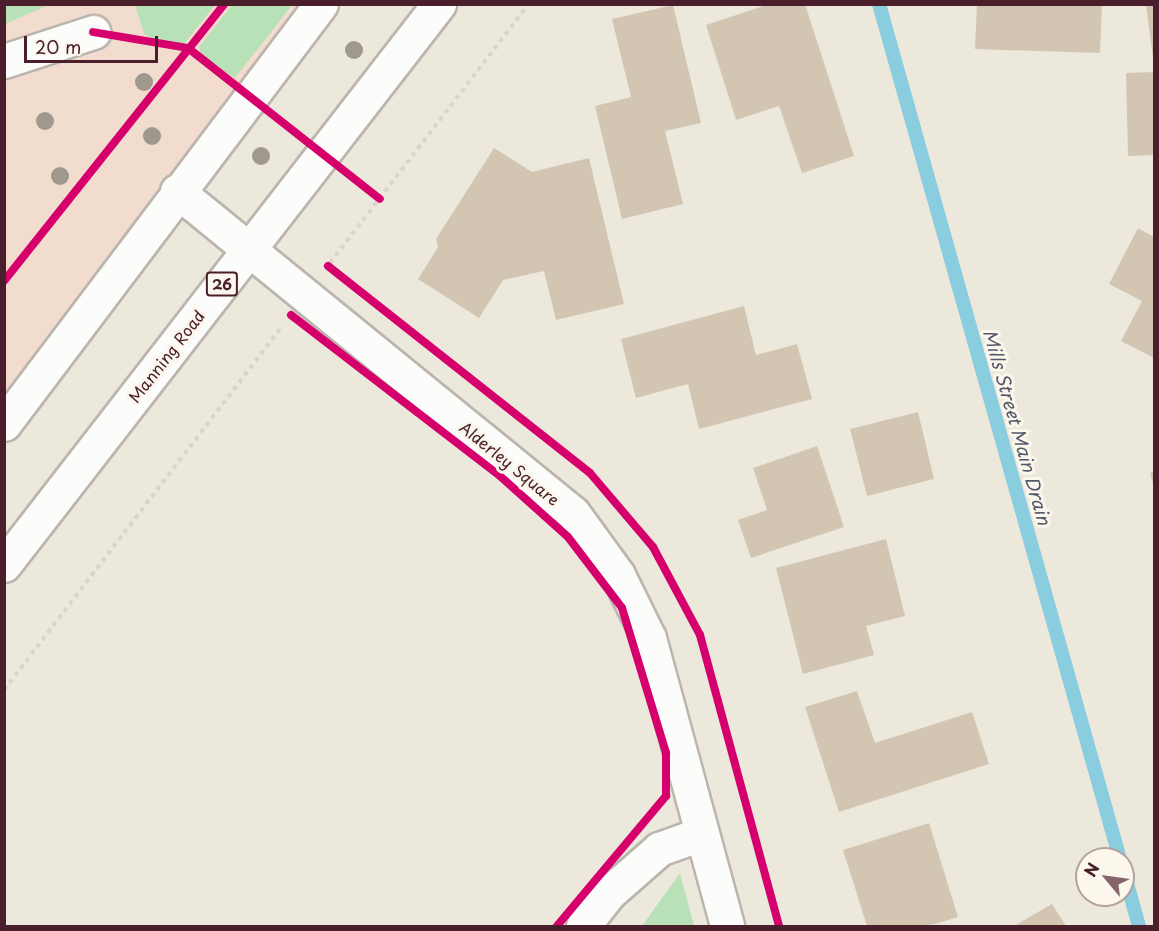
<!DOCTYPE html>
<style>
body{margin:0}
#map{position:relative;width:1159px;height:931px;overflow:hidden;background:#ede8dc;font-family:"Playpen Sans",sans-serif}
div>[style]{position:absolute}
.built>*{inset:0;background:#f1dcce}
.green>*{inset:0;background:#b8e1b7}
.stream>*{height:14px;margin:-7px;padding:0 7px;transform-origin:7px;border-radius:7px;background:#8acdde}
.building>*{inset:0;background:#d2c6b3}
.path>*{height:4px;margin-top:-2px;transform-origin:0;background:repeating-linear-gradient(90deg,#d8d4d2 0 4.5px,transparent 0 9px)}
.roads{filter:drop-shadow(2px 0 #bcb5af) drop-shadow(-2px 0 #bcb5af) drop-shadow(0 2px #bcb5af) drop-shadow(0 -2px #bcb5af)}
.minor>*{height:33px;margin:-16.5px;padding:0 16.5px;transform-origin:16.5px;border-radius:16.5px;background:#fcfcfa}
.major>*{height:33px;margin:-16.5px;padding:0 16.5px;transform-origin:16.5px;border-radius:16.5px;background:#fcfcfa}
.cycleway>*{height:8px;margin:-4px;padding:0 4px;transform-origin:4px;border-radius:4px;background:#d6006c}
.trees>*{width:18px;height:18px;margin:-9px;border-radius:50%;background:#9e988d}
span{translate:-50% -50%;white-space:nowrap;text-align:center;line-height:1.15;-webkit-text-stroke:6px #fbf7ec;paint-order:stroke}
.shield-label span{padding:2px 4px;background:#fbf7ec;border:2px solid;border-radius:4px;-webkit-text-stroke-width:0}
.shield-label{font-size:15px;color:#4a1f2b;font-weight:700}
.street-label{font-size:16px;color:#4a1f2b}
.water-label{font-size:18px;color:#52586a;font-style:italic}
.frame{position:absolute;inset:0;border:6px solid #4a1f2b;pointer-events:none}
.north{position:absolute;left:1075px;top:847px;width:60px;height:60px;box-sizing:border-box;background:#fbf7ec;border:2px solid #b4a19f;border-radius:50%;rotate:299deg;font-size:16px;font-weight:700;line-height:24px;text-align:center;color:#4a1f2b}
.north::after{content:'';display:block;margin:auto;width:21px;height:27px;background:#836569;clip-path:polygon(50% 0,100% 100%,50% 72%,0 100%)}
.scale{position:absolute;left:24px;top:36px;width:134px;height:27px;box-sizing:border-box;border:3px solid #4a1f2b;border-top:0;padding-left:8px;font-size:18px;line-height:21px;white-space:nowrap;color:#4a1f2b;-webkit-text-stroke:4px #fbf7ec;paint-order:stroke}
</style>
<div id="map">
<div class="built">
<div style="clip-path:polygon(5px 5px,309px 5px,5px 393px)"></div>
</div>
<div class="green">
<div style="clip-path:polygon(5px 4px,49px 4px,49px 5px,5px 24px)"></div>
<div style="clip-path:polygon(135px 5px,135px 4px,215px 5px,180px 49px,160px 46px,144px 33px)"></div>
<div style="clip-path:polygon(232px 5px,292px 5px,235px 78px,202px 57px,199px 47px)"></div>
<div style="clip-path:polygon(680px 873px,694px 926px,642px 926px)"></div>
</div>
<div class="stream">
<div style="left:879px;top:4px;width:888px;rotate:74.26deg"></div>
<div style="left:1123px;top:869px;width:59px;rotate:74.3deg"></div>
</div>
<div class="building">
<div style="clip-path:polygon(769px 4px,805px 4px,854px 156px,802px 173px,779px 106px,736px 120px,706px 25px)"></div>
<div style="clip-path:polygon(977px 4px,1102px 4px,1100px 53px,975px 49px)"></div>
<div style="clip-path:polygon(1146px 4px,1154px 4px,1154px 59px,1153px 59px)"></div>
<div style="clip-path:polygon(673px 5px,701px 123px,665px 131px,683px 204px,622px 219px,595px 106px,631px 97px,612px 19px)"></div>
<div style="clip-path:polygon(1154px 72px,1154px 155px,1128px 156px,1126px 73px)"></div>
<div style="clip-path:polygon(494px 148px,532px 172px,589px 158px,624px 304px,556px 320px,544px 271px,503px 280px,479px 318px,418px 279px,438px 247px,436px 239px)"></div>
<div style="clip-path:polygon(1138px 228px,1154px 237px,1154px 358px,1121px 341px,1142px 301px,1109px 284px)"></div>
<div style="clip-path:polygon(744px 306px,756px 355px,797px 344px,812px 399px,699px 429px,688px 384px,636px 398px,621px 339px)"></div>
<div style="clip-path:polygon(918px 412px,934px 479px,867px 496px,850px 429px)"></div>
<div style="clip-path:polygon(817px 446px,844px 527px,751px 558px,738px 520px,767px 510px,753px 468px)"></div>
<div style="clip-path:polygon(1154px 471px,1154px 487px,1150px 473px)"></div>
<div style="clip-path:polygon(886px 539px,905px 616px,866px 626px,874px 655px,803px 674px,776px 568px)"></div>
<div style="clip-path:polygon(857px 691px,875px 743px,972px 712px,989px 764px,839px 812px,805px 707px)"></div>
<div style="clip-path:polygon(929px 823px,958px 917px,928px 926px,867px 926px,843px 850px)"></div>
<div style="clip-path:polygon(1052px 904px,1066px 926px,1014px 926px)"></div>
</div>
<div class="path">
<div style="left:330px;top:263px;width:327px;rotate:-52.5deg"></div>
<div style="left:4px;top:690px;width:457px;rotate:-52.6deg"></div>
</div>
<div class="roads">
<div class="minor">
<div style="left:4px;top:61px;width:94px;rotate:-18deg"></div>
<div style="left:177px;top:191px;width:510px;rotate:39.12deg"></div>
<div style="left:573px;top:513px;width:77px;rotate:54deg"></div>
<div style="left:618px;top:575px;width:70px;rotate:63.8deg"></div>
<div style="left:649px;top:638px;width:298px;rotate:74.8deg"></div>
<div style="left:583px;top:926px;width:42px;rotate:-51.8deg"></div>
<div style="left:609px;top:893px;width:67px;rotate:-41.3deg"></div>
<div style="left:659px;top:849px;width:45px;rotate:-19.7deg"></div>
</div>
<div class="major">
<div style="left:4px;top:424px;width:526px;rotate:-52.96deg"></div>
<div style="left:4px;top:565px;width:710px;rotate:-52.21deg"></div>
</div>
</div>
<div class="cycleway">
<div style="left:93px;top:32px;width:96px;rotate:9.6deg"></div>
<div style="left:188px;top:48px;width:244px;rotate:38.2deg"></div>
<div style="left:328px;top:266px;width:334px;rotate:38.3deg"></div>
<div style="left:590px;top:473px;width:97px;rotate:49.6deg"></div>
<div style="left:653px;top:547px;width:100px;rotate:61.9deg"></div>
<div style="left:700px;top:635px;width:302px;rotate:74.8deg"></div>
<div style="left:4px;top:281px;width:354px;rotate:-51.5deg"></div>
<div style="left:291px;top:315px;width:264px;rotate:37.6deg"></div>
<div style="left:500px;top:476px;width:91px;rotate:41.9deg"></div>
<div style="left:568px;top:537px;width:89px;rotate:52.7deg"></div>
<div style="left:622px;top:608px;width:152px;rotate:73.1deg"></div>
<div style="left:666px;top:753px;width:43px;rotate:90deg"></div>
<div style="left:666px;top:796px;width:170px;rotate:130deg"></div>
</div>
<div class="trees">
<div style="left:354px;top:50px"></div>
<div style="left:144px;top:82px"></div>
<div style="left:45px;top:121px"></div>
<div style="left:152px;top:136px"></div>
<div style="left:261px;top:156px"></div>
<div style="left:60px;top:176px"></div>
</div>
<div class="shield-label">
<span style="left:222px;top:284px">26</span>
</div>
<div class="street-label">
<span style="left:166px;top:356px;rotate:-52deg">Manning Road</span>
<span style="left:510px;top:463px;rotate:39deg">Alderley Square</span>
</div>
<div class="water-label">
<span style="left:1017px;top:427px;rotate:74deg">Mills Street Main Drain</span>
</div>
<div class="frame"></div>
<div class="north">N</div>
<div class="scale">20 m</div>
</div>
